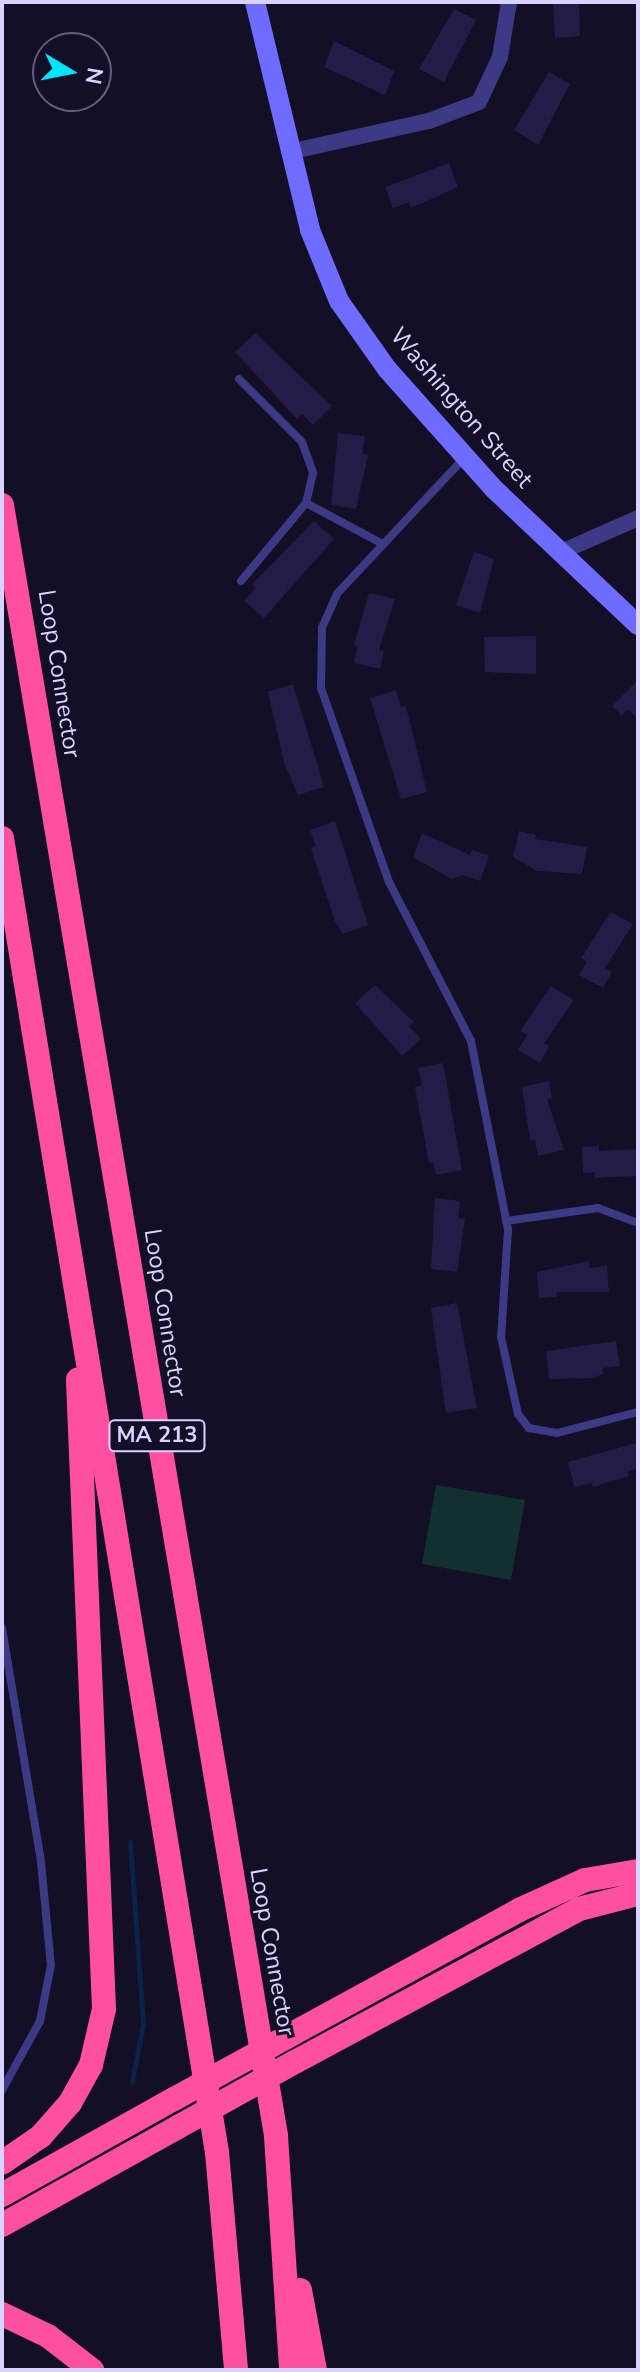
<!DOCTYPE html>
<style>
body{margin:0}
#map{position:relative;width:640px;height:2372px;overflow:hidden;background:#130f26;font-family:"Nunito Sans",sans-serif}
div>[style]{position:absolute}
.green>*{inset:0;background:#12302f}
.stream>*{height:5px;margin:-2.5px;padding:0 2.5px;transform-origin:2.5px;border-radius:2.5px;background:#0c2248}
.building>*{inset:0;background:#241b47}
.lane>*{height:8px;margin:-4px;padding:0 4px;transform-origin:4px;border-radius:4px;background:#3d3a85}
.street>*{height:16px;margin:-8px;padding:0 8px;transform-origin:8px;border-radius:8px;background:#3d3a85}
.secondary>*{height:20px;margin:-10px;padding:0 10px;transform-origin:10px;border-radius:10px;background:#6f6bff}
.highway>*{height:24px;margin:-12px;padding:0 12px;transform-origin:12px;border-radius:12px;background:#ff4fa3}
.highway-bridge>*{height:24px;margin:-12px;padding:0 12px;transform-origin:12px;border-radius:12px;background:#ff4fa3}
span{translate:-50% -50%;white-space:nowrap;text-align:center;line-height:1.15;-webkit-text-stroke:6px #130f26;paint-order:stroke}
.shield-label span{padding:2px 6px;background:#130f26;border:2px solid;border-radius:6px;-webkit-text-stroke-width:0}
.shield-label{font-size:22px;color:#d9d4ff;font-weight:700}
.street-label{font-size:24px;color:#d9d4ff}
.frame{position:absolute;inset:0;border:4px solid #d9d4ff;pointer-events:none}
.north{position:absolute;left:32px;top:32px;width:80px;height:80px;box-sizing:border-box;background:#130f26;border:2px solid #625e7d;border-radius:50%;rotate:100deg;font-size:22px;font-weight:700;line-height:32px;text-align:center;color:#d9d4ff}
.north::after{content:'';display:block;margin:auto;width:28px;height:36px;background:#00e5ff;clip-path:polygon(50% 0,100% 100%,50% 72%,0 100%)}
</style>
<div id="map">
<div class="green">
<div style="clip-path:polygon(436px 1485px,525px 1500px,511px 1580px,422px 1564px)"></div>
</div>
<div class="stream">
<div style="left:130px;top:1842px;width:182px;rotate:85.9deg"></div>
<div style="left:143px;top:2024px;width:58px;rotate:100.9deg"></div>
</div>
<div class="building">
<div style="clip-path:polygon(553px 2px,579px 2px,580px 36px,555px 38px)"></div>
<div style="clip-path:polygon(454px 9px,476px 20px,444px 82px,419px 69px)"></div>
<div style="clip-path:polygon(334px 41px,394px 71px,385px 95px,324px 67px)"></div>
<div style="clip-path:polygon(549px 72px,570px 84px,538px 145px,514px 130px)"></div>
<div style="clip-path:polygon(449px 163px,458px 187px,411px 208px,409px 202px,393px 208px,385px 187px)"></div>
<div style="clip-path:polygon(255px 333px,332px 406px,313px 425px,302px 414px,297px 419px,235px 352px)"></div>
<div style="clip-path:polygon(338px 433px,365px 436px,362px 454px,368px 455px,356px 509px,331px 505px)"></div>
<div style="clip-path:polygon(314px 521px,334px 539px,264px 618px,244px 601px,256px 588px,252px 584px)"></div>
<div style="clip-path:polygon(474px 552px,494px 559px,480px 613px,456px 605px)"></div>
<div style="clip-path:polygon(369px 593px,395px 599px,379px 650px,384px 651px,380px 669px,354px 663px,358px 646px,354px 645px)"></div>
<div style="clip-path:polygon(536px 636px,536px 674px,485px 672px,484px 637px)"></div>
<div style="clip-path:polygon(638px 680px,638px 719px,628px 709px,622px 716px,612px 706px)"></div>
<div style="clip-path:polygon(293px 684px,324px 787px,298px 795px,284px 763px,268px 692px)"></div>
<div style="clip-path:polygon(396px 690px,401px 707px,406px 706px,427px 792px,401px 799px,370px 698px)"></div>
<div style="clip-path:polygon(335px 821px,368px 925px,343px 934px,335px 922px,311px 848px,316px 846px,310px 830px)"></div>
<div style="clip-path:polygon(519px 831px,536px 835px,535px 839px,587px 847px,582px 874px,537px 871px,513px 857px)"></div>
<div style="clip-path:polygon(422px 833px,470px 855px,472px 850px,489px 856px,480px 881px,464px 875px,451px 879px,413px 857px)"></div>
<div style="clip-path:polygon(611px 912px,633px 924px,605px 968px,612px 972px,603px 988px,579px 975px,587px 962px,581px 958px)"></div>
<div style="clip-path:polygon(375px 985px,414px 1022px,409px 1026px,421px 1039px,402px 1056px,355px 1003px)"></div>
<div style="clip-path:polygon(551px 986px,574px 1000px,544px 1043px,549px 1046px,540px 1063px,518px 1050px,527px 1035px,520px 1031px)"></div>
<div style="clip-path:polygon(443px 1063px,462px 1170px,436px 1175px,433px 1162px,429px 1163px,415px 1087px,422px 1085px,418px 1068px)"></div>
<div style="clip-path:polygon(549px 1081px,552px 1098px,547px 1099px,564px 1150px,538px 1156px,535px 1140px,530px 1141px,522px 1087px)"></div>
<div style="clip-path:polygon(599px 1146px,599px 1151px,638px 1149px,637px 1176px,595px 1178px,595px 1172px,583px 1173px,582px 1147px)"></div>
<div style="clip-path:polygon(435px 1198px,460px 1201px,458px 1218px,465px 1219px,457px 1272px,431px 1269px)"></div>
<div style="clip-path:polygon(589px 1261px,589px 1268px,607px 1266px,609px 1292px,556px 1292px,557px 1297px,539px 1298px,537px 1272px)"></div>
<div style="clip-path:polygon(457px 1303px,477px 1408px,446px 1413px,431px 1308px)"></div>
<div style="clip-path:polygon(616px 1341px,620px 1366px,602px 1368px,603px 1374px,594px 1378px,549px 1379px,546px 1351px)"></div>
<div style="clip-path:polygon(636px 1443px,638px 1469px,628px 1471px,629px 1476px,593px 1487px,592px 1483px,574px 1487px,568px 1462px)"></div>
</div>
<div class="lane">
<div style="left:239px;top:379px;width:89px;rotate:45deg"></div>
<div style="left:302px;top:442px;width:33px;rotate:70deg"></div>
<div style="left:313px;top:473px;width:31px;rotate:103deg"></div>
<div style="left:306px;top:503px;width:85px;rotate:28.1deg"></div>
<div style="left:465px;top:457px;width:187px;rotate:133.1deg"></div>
<div style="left:337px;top:594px;width:37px;rotate:114deg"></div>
<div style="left:322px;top:628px;width:60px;rotate:91deg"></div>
<div style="left:321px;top:688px;width:206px;rotate:70.7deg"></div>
<div style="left:389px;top:882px;width:179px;rotate:62.7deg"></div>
<div style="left:471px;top:1041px;width:193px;rotate:78.9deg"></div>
<div style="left:508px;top:1230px;width:107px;rotate:93.7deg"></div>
<div style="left:501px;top:1337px;width:79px;rotate:77.6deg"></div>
<div style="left:518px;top:1414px;width:18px;rotate:52deg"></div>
<div style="left:529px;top:1428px;width:28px;rotate:10deg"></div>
<div style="left:557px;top:1433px;width:84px;rotate:-14.5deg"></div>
<div style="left:241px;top:581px;width:102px;rotate:-50.2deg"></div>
<div style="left:506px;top:1221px;width:93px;rotate:-8deg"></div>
<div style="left:598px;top:1208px;width:43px;rotate:20.6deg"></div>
<div style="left:2px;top:1628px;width:237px;rotate:80.5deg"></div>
<div style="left:41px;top:1862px;width:103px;rotate:84.5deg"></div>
<div style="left:51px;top:1965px;width:57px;rotate:101.1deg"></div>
<div style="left:40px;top:2021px;width:79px;rotate:118.8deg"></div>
</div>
<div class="street">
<div style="left:289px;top:152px;width:143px;rotate:-12.5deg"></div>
<div style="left:429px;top:121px;width:53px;rotate:-20.8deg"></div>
<div style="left:479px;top:102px;width:50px;rotate:-65deg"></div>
<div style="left:500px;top:57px;width:56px;rotate:-80.7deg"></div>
<div style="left:561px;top:552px;width:84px;rotate:-23.8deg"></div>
</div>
<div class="secondary">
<div style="left:255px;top:2px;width:235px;rotate:76.4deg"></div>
<div style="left:310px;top:230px;width:77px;rotate:67.8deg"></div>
<div style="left:339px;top:301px;width:83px;rotate:54.8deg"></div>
<div style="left:387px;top:369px;width:161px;rotate:48.3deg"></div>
<div style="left:494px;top:489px;width:198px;rotate:43.4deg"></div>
</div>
<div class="highway">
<div style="left:2px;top:505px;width:1654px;rotate:80.46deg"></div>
<div style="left:276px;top:2136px;width:234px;rotate:86.3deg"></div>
<div style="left:2px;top:838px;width:1331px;rotate:80.71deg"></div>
<div style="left:217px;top:2152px;width:219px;rotate:85deg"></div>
<div style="left:292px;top:2034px;width:259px;rotate:-28.6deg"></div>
<div style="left:519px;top:1910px;width:72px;rotate:-24.4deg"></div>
<div style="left:585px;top:1880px;width:54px;rotate:-9.6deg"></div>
<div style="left:295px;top:2062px;width:323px;rotate:-28.3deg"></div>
<div style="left:579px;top:1909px;width:61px;rotate:-14.3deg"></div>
<div style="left:2px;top:2163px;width:47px;rotate:-34.7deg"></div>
<div style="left:41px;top:2136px;width:44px;rotate:-48.7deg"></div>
<div style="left:70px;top:2103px;width:43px;rotate:-61.1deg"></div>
<div style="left:91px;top:2065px;width:57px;rotate:-76.9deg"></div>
<div style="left:104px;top:2009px;width:630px;rotate:-92.37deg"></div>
<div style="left:2px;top:2195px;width:197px;rotate:-29.2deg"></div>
<div style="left:2px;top:2225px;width:201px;rotate:-29.1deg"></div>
<div style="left:300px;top:2290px;width:81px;rotate:79.4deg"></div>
<div style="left:2px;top:2314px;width:51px;rotate:25.6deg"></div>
<div style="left:48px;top:2336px;width:56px;rotate:37.7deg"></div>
</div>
<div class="highway-bridge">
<div style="left:174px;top:2099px;width:135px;rotate:-28.8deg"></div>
<div style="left:178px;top:2127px;width:134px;rotate:-29.1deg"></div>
</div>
<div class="shield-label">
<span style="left:157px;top:1436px">MA 213</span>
</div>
<div class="street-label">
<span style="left:461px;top:408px;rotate:49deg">Washington Street</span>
<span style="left:59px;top:674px;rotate:81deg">Loop Connector</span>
<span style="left:165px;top:1313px;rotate:81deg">Loop Connector</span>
<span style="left:272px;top:1952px;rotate:80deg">Loop Connector</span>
</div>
<div class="frame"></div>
<div class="north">N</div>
</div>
